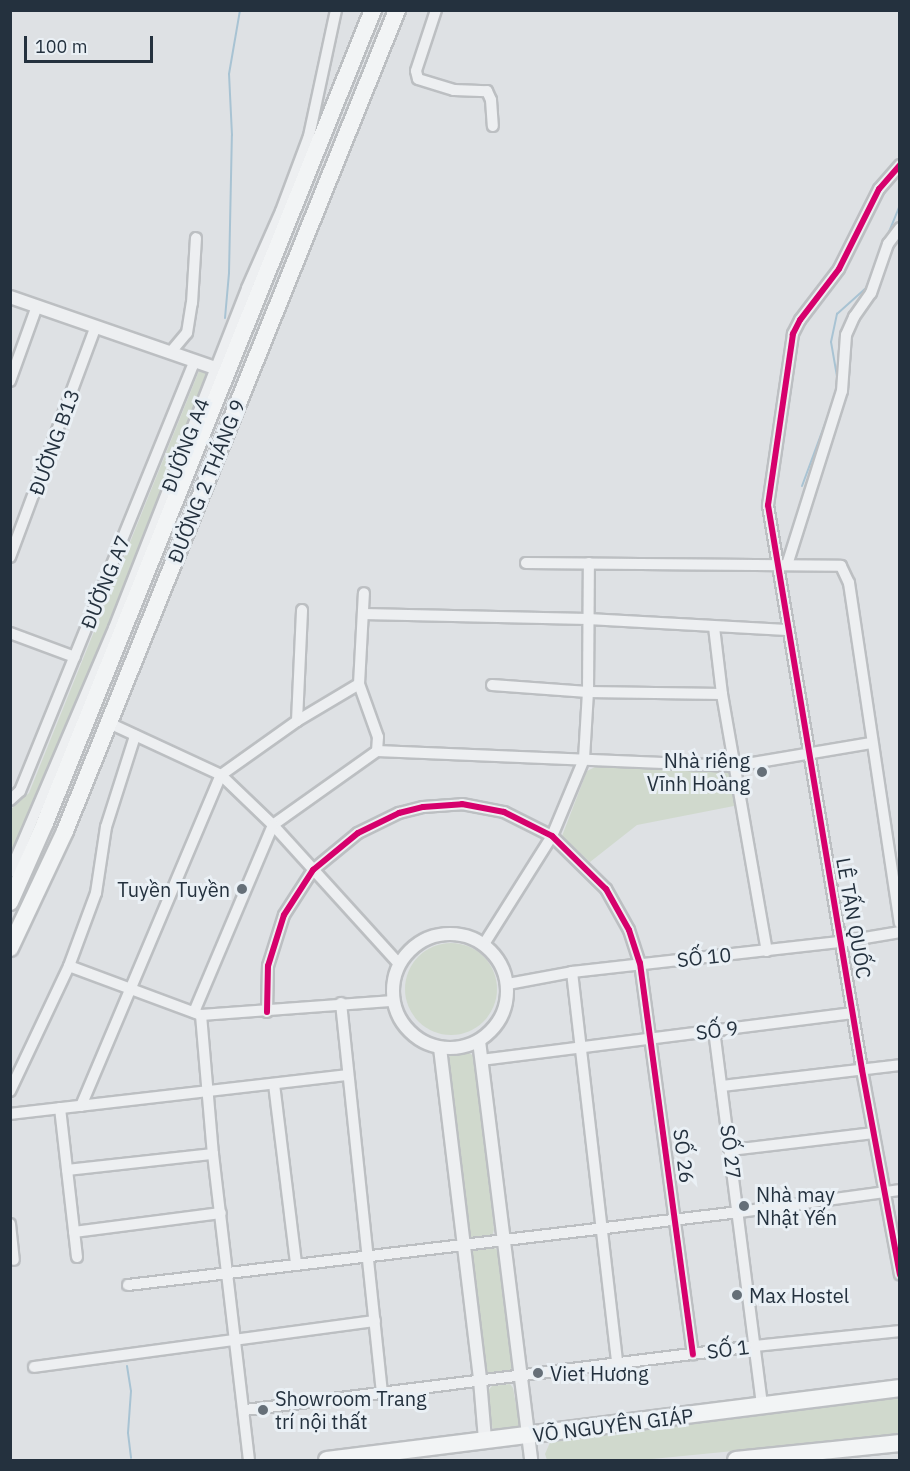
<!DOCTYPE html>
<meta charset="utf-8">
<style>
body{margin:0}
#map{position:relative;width:910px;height:1471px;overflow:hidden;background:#dee1e4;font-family:"IBM Plex Sans",sans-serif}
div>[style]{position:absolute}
.green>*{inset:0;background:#d0d9cd}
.round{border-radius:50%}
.stream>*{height:2px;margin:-1px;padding:0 1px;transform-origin:1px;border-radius:1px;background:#a8c3d3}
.roads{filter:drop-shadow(2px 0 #bcbfc2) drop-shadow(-2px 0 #bcbfc2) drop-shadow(0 2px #bcbfc2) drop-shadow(0 -2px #bcbfc2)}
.minor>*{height:10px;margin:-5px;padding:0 5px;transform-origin:5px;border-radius:5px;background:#edeff1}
.tertiary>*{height:12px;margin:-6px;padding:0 6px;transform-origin:6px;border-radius:6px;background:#edeff1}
.tertiary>.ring{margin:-6px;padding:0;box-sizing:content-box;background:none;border:12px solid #edeff1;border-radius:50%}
.trunk>*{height:16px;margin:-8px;padding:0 8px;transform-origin:8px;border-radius:8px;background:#f2f4f5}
.cycleway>*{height:6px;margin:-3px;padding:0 3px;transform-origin:3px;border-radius:3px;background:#d6006c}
.dots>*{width:16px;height:16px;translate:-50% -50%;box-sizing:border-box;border:3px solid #eaf0f5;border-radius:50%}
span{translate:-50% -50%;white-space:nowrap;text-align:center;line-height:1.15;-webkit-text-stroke:6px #eaf0f5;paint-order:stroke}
.street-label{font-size:20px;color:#24313e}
.poi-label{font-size:20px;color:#24313e}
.right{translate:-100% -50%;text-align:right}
.left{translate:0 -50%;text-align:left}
.frame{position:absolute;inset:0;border:12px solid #24313e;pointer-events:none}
.scale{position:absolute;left:24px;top:36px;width:129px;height:27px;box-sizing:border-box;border:3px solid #24313e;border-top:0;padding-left:8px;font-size:18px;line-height:21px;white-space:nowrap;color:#24313e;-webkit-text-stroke:4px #eaf0f5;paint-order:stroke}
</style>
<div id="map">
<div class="green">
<div style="clip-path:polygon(206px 369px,211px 374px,30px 821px,11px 861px,10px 810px,29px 793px,199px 371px)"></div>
<div style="clip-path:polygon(597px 766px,729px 772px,733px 775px,739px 805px,637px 825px,590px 862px,562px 836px,587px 771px)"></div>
<div class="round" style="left:405px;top:943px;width:92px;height:92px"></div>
<div style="clip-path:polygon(468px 1052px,475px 1057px,494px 1229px,492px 1237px,472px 1238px,468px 1236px,446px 1062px,452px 1053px)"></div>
<div style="clip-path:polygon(494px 1247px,499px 1253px,513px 1366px,507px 1374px,489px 1374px,484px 1369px,470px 1254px,475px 1249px)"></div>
<div style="clip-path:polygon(510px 1384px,513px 1388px,520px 1427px,517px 1430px,493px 1431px,487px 1392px,492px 1386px)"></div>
<div style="clip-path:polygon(899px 1395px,899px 1434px,897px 1435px,642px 1460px,547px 1460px,545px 1454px,551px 1440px,597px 1432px)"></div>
</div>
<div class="stream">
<div style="left:225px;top:318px;width:45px;rotate:-84.9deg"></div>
<div style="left:229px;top:273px;width:138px;rotate:-88.8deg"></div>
<div style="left:232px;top:135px;width:61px;rotate:-92.8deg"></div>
<div style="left:229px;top:74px;width:65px;rotate:-80.2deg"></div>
<div style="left:838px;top:382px;width:41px;rotate:-99.9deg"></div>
<div style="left:831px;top:342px;width:29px;rotate:-78deg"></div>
<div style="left:837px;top:314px;width:39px;rotate:-42deg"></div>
<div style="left:866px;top:288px;width:90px;rotate:-67.7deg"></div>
<div style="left:802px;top:486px;width:78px;rotate:-69.7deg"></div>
<div style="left:127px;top:1366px;width:25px;rotate:81deg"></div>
<div style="left:131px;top:1391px;width:42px;rotate:94.1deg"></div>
<div style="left:128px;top:1433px;width:25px;rotate:83deg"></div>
</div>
<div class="roads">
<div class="minor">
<div style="left:436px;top:10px;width:64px;rotate:108.2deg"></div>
<div style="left:416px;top:71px;width:8px;rotate:76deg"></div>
<div style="left:418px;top:79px;width:38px;rotate:17deg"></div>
<div style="left:454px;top:90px;width:33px;rotate:2deg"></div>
<div style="left:487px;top:91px;width:10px;rotate:66deg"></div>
<div style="left:491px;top:100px;width:26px;rotate:86deg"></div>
<div style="left:900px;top:165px;width:32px;rotate:131deg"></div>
<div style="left:879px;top:189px;width:89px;rotate:116.6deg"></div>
<div style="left:839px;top:269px;width:64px;rotate:127.4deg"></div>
<div style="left:800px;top:320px;width:16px;rotate:117deg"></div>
<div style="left:793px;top:334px;width:173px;rotate:98.3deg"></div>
<div style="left:768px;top:505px;width:573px;rotate:80.55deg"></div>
<div style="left:862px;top:1070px;width:208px;rotate:79.5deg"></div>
<div style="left:170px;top:353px;width:26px;rotate:-50deg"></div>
<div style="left:187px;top:333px;width:30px;rotate:-81deg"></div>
<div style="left:192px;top:303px;width:65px;rotate:-86.5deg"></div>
<div style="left:10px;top:381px;width:80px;rotate:-70.2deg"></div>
<div style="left:10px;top:557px;width:246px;rotate:-69.6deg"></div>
<div style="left:526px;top:563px;width:315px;rotate:0.5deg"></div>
<div style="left:841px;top:566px;width:19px;rotate:65deg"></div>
<div style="left:849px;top:583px;width:344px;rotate:81.5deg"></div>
<div style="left:787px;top:565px;width:182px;rotate:-72.5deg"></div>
<div style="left:842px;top:391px;width:56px;rotate:-85.9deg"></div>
<div style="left:846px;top:335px;width:20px;rotate:-66deg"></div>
<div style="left:854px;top:317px;width:29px;rotate:-55deg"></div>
<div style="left:871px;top:293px;width:52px;rotate:-70.9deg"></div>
<div style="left:888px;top:244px;width:20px;rotate:-53deg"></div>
<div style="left:363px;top:614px;width:225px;rotate:1.3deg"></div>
<div style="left:588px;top:619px;width:199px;rotate:3.2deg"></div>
<div style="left:714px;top:627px;width:67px;rotate:83.2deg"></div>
<div style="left:722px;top:694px;width:261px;rotate:80.1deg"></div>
<div style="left:10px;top:633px;width:69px;rotate:20.3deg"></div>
<div style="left:359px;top:684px;width:91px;rotate:-86.9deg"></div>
<div style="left:492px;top:685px;width:96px;rotate:4.2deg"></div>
<div style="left:588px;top:692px;width:134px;rotate:0.9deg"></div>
<div style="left:297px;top:721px;width:111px;rotate:-87.4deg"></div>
<div style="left:109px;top:723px;width:123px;rotate:24.9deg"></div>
<div style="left:221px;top:775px;width:72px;rotate:43.9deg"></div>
<div style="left:273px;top:825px;width:188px;rotate:47.8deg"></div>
<div style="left:377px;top:751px;width:358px;rotate:2.4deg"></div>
<div style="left:735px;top:766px;width:138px;rotate:-9.6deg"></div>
<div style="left:10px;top:800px;width:13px;rotate:-42deg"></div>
<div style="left:20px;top:791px;width:464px;rotate:-67.9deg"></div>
<div style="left:10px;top:872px;width:265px;rotate:-66.9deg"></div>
<div style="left:114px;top:628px;width:365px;rotate:-68.6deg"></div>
<div style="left:247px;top:288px;width:84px;rotate:-66.2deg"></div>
<div style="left:281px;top:211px;width:80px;rotate:-69.5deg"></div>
<div style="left:309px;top:136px;width:129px;rotate:-77.9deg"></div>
<div style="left:484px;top:944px;width:128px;rotate:-57.8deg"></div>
<div style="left:552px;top:836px;width:83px;rotate:-67.4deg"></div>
<div style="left:584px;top:759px;width:67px;rotate:-86.6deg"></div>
<div style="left:588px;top:692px;width:129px;rotate:-89.6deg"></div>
<div style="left:69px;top:966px;width:141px;rotate:20.4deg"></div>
<div style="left:201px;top:1015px;width:193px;rotate:-4.2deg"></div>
<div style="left:572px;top:972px;width:394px;rotate:83.4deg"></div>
<div style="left:508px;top:984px;width:65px;rotate:-10.6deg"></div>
<div style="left:572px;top:972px;width:271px;rotate:-6.4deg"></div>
<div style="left:841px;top:942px;width:60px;rotate:-9.6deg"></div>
<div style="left:341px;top:1003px;width:390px;rotate:84deg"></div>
<div style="left:267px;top:1012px;width:46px;rotate:-88.8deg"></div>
<div style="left:268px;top:966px;width:53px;rotate:-72.6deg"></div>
<div style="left:284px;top:915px;width:54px;rotate:-57.2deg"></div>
<div style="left:313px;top:870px;width:58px;rotate:-39.4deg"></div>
<div style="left:358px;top:833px;width:46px;rotate:-26deg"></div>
<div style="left:399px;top:813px;width:25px;rotate:-14deg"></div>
<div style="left:423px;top:807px;width:39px;rotate:-4deg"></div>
<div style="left:462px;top:804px;width:43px;rotate:10.8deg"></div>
<div style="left:504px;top:812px;width:54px;rotate:26.6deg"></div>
<div style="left:552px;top:836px;width:76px;rotate:44.5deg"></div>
<div style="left:606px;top:889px;width:47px;rotate:60.7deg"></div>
<div style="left:629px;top:930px;width:35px;rotate:72deg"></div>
<div style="left:640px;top:963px;width:395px;rotate:82.3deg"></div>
<div style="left:201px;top:1015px;width:140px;rotate:85.1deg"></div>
<div style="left:213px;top:1154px;width:308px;rotate:83.3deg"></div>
<div style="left:714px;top:1030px;width:379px;rotate:82.7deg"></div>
<div style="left:481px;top:1060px;width:375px;rotate:-7.2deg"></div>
<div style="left:274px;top:1084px;width:181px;rotate:83deg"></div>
<div style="left:722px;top:1086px;width:179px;rotate:-6.7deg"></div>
<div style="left:10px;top:1091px;width:138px;rotate:-64.7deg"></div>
<div style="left:69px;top:966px;width:78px;rotate:-69.7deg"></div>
<div style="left:96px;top:893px;width:67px;rotate:-81.4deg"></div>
<div style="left:106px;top:827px;width:96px;rotate:-72.3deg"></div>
<div style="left:81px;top:1106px;width:359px;rotate:-67.1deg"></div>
<div style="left:221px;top:775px;width:93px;rotate:-35.4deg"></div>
<div style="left:297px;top:721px;width:72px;rotate:-30.8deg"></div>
<div style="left:359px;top:684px;width:56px;rotate:70.3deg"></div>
<div style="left:378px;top:737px;width:14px;rotate:94deg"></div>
<div style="left:377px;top:751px;width:128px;rotate:144.6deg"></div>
<div style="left:273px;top:825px;width:203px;rotate:112.9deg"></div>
<div style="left:60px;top:1108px;width:150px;rotate:83.5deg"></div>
<div style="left:10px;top:1114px;width:340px;rotate:-6.6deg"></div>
<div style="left:731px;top:1150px;width:143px;rotate:-6.8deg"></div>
<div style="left:67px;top:1170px;width:147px;rotate:-6.3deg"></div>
<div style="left:10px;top:1224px;width:36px;rotate:84deg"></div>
<div style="left:74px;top:1232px;width:148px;rotate:-7.4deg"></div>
<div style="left:128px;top:1285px;width:615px;rotate:-6.81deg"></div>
<div style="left:739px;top:1212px;width:162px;rotate:-7.8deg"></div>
<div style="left:34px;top:1367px;width:344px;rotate:-7.7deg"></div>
<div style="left:245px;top:1410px;width:514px;rotate:-7.15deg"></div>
<div style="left:755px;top:1346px;width:146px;rotate:-5.9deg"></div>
</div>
<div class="tertiary">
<div style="left:10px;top:297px;width:217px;rotate:19.1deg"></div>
<div class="ring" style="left:393px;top:934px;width:102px;height:102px"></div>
<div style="left:479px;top:1041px;width:422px;rotate:82.9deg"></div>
<div style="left:440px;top:1048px;width:334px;rotate:83.1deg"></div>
<div style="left:480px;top:1380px;width:60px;rotate:85.2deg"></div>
</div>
<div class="trunk">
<div style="left:10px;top:902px;width:86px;rotate:-66.1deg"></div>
<div style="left:45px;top:823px;width:877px;rotate:-68.03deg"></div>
<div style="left:10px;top:948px;width:129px;rotate:-64.8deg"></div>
<div style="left:65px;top:831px;width:886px;rotate:-67.98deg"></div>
<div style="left:327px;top:1460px;width:578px;rotate:-7.16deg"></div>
<div style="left:736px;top:1460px;width:165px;rotate:-5.9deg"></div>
</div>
</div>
<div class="cycleway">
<div style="left:900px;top:165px;width:32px;rotate:131deg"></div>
<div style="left:879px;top:189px;width:89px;rotate:116.6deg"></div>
<div style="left:839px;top:269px;width:64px;rotate:127.4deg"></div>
<div style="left:800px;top:320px;width:16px;rotate:117deg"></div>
<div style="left:793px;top:334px;width:173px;rotate:98.3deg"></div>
<div style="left:768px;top:505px;width:573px;rotate:80.55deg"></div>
<div style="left:862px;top:1070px;width:208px;rotate:79.5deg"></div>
<div style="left:267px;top:1012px;width:46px;rotate:-88.8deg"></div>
<div style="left:268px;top:966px;width:53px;rotate:-72.6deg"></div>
<div style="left:284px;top:915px;width:54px;rotate:-57.2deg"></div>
<div style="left:313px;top:870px;width:58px;rotate:-39.4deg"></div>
<div style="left:358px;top:833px;width:46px;rotate:-26deg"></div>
<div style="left:399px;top:813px;width:25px;rotate:-14deg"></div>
<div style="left:423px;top:807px;width:39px;rotate:-4deg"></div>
<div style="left:462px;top:804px;width:43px;rotate:10.8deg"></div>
<div style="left:504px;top:812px;width:54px;rotate:26.6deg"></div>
<div style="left:552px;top:836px;width:76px;rotate:44.5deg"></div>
<div style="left:606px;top:889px;width:47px;rotate:60.7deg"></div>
<div style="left:629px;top:930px;width:35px;rotate:72deg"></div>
<div style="left:640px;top:963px;width:395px;rotate:82.3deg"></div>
</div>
<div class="dots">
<div style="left:762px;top:772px;background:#656f78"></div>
<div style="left:242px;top:889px;background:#656f78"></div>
<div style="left:744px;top:1206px;background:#656f78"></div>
<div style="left:737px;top:1295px;background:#656f78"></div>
<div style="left:538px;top:1373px;background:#656f78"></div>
<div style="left:263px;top:1410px;background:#656f78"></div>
</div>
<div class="street-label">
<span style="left:54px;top:442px;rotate:-70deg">ĐƯỜNG B13</span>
<span style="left:185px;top:445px;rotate:-69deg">ĐƯỜNG A4</span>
<span style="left:206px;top:481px;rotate:-68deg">ĐƯỜNG 2 THÁNG 9</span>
<span style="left:105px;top:582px;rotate:-68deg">ĐƯỜNG A7</span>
<span style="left:854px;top:918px;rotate:80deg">LÊ TẤN QUỐC</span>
<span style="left:704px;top:957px;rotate:-6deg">SỐ 10</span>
<span style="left:717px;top:1030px;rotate:-7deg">SỐ 9</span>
<span style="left:731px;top:1152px;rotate:83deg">SỐ 27</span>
<span style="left:684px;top:1156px;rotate:83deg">SỐ 26</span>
<span style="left:728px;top:1349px;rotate:-7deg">SỐ 1</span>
<span style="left:613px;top:1425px;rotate:-7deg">VÕ NGUYÊN GIÁP</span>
</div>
<div class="poi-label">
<span class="right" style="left:750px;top:772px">Nhà riêng<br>Vĩnh Hoàng</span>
<span class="right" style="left:230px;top:889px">Tuyền Tuyền</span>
<span class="left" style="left:756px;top:1206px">Nhà may<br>Nhật Yến</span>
<span class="left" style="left:749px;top:1295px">Max Hostel</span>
<span class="left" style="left:550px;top:1373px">Viet Hương</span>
<span class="left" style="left:275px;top:1410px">Showroom Trang<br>trí nội thất</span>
</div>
<div class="frame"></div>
<div class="scale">100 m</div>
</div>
